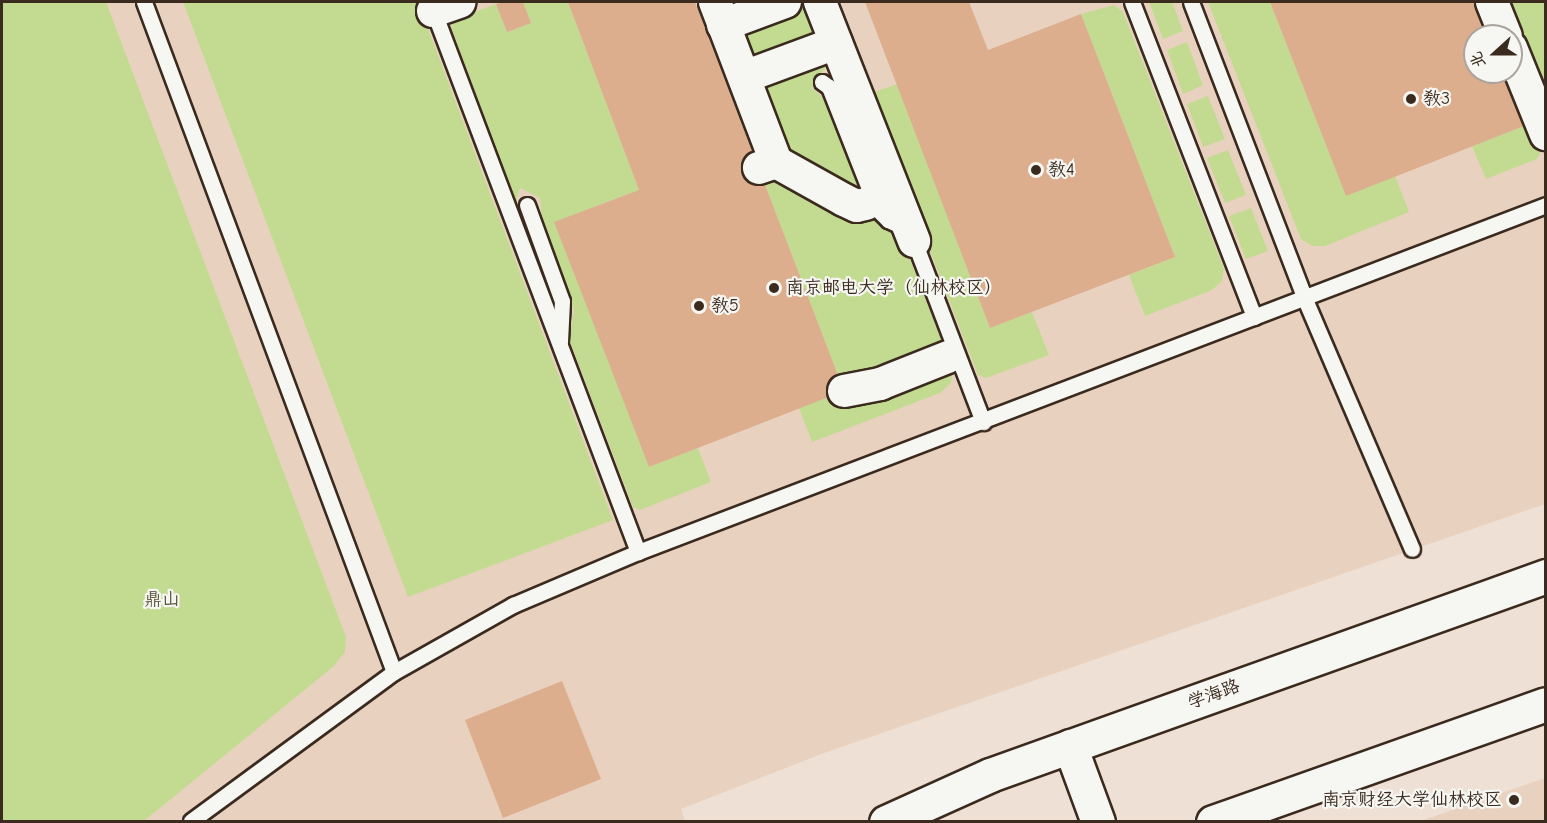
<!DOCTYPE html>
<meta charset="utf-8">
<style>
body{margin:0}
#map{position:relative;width:1547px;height:823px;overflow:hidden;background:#eee0d4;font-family:"Comic Neue","LXGW WenKai TC",sans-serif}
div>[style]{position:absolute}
.built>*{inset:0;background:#e9d1bf}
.green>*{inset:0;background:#c3db91}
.building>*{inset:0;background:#dcae8d}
.roads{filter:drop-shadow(2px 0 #3b2a1e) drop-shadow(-2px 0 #3b2a1e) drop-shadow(0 2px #3b2a1e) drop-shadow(0 -2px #3b2a1e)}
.lane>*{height:15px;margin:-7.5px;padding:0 7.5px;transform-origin:7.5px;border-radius:7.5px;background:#f6f6f2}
.street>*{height:32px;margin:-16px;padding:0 16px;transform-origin:16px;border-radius:16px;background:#f6f6f2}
.secondary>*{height:33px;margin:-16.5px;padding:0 16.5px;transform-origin:16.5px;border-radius:16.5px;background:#f6f6f2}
.dots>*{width:16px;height:16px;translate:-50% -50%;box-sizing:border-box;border:3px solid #f6f6f2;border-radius:50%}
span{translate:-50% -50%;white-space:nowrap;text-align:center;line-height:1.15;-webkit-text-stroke:4.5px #f6f6f2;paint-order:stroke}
.poi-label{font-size:18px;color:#3b2a1e}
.left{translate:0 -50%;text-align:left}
.right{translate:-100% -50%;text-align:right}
.park-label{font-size:18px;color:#5d563b}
.street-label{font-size:18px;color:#3b2a1e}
.frame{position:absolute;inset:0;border:3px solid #3b2a1e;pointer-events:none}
.north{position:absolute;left:1463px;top:24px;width:60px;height:60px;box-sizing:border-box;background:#f6f6f2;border:2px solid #aba49d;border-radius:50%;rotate:249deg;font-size:16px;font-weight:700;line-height:24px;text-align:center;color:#3b2a1e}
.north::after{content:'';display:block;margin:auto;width:21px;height:27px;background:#3b2a1e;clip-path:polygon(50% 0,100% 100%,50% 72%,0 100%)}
</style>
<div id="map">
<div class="built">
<div style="clip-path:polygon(evenodd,2px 2px,1545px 2px,1545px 504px,824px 753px,681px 809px,685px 821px,2px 822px,2px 2px,1475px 36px,1511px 36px,1511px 72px,1475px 72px,1475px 36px)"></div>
<div style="clip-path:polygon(1545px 778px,1545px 821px,1421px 821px)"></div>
</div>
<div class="green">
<div style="clip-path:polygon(2px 2px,106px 2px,346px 637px,345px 652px,334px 666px,144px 821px,2px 821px)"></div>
<div style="clip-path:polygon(183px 2px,418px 2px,613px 520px,408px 597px)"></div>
<div style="clip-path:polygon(523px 2px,568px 2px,639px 190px,555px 222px,649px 467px,698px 448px,711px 482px,640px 510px,633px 507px,569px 339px,574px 310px,542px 218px,540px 198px,520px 188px,516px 202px,451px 27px,455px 19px,496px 4px,507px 32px,531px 23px)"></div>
<div style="clip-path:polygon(805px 2px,820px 40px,746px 69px,731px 29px)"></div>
<div style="clip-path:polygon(1149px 2px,1172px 2px,1183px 31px,1163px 39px)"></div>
<div style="clip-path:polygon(1208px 2px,1270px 2px,1346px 195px,1395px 176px,1409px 212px,1325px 246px,1312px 246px,1301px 239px)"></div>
<div style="clip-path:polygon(1510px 2px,1545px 2px,1545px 92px)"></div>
<div style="clip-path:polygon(1114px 5px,1123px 12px,1224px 269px,1222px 281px,1212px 290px,1145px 316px,1129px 275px,1175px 257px,1081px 14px)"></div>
<div style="clip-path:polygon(1187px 42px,1203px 85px,1183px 94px,1167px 50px)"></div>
<div style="clip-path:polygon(827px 58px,831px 73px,825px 68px,812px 88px,824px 99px,866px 204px,877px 221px,903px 241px,953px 370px,951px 383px,940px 393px,812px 442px,799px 408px,844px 391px,761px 175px,758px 79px)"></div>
<div style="clip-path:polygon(1503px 72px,1511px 72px,1541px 151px,1537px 159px,1486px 179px,1472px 146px,1524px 126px)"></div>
<div style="clip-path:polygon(897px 84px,990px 328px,1032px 312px,1049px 355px,986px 378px,978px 375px,869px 94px)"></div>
<div style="clip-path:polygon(1208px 96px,1225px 139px,1203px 147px,1187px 104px)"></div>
<div style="clip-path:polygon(749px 101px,769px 154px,755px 159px,735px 106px)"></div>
<div style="clip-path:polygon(1228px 150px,1246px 195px,1225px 203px,1207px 158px)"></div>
<div style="clip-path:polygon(1251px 208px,1268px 251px,1246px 259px,1229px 216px)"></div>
</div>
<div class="building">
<div style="clip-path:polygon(504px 2px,523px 2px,531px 23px,507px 32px,496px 4px)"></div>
<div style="clip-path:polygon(568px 2px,695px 2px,844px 391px,649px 467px,554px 222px,639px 190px)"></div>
<div style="clip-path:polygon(865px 2px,969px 2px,988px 50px,1081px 14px,1175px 257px,990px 328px)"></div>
<div style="clip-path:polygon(1270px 2px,1475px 2px,1489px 36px,1475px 36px,1475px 72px,1503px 72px,1524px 126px,1346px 196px)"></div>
<div style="clip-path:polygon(562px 681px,601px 779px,503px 818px,465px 720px)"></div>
</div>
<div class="roads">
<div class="lane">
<div style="left:144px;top:2px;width:715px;rotate:69.54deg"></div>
<div style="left:1132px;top:2px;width:338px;rotate:68.8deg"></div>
<div style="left:1191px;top:2px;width:316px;rotate:69deg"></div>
<div style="left:1304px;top:297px;width:274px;rotate:66.8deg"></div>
<div style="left:432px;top:7px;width:583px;rotate:69.29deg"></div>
<div style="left:822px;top:82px;width:9px;rotate:36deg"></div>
<div style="left:829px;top:87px;width:131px;rotate:68.5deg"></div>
<div style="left:877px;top:209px;width:16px;rotate:45deg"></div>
<div style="left:888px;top:220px;width:17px;rotate:25deg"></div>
<div style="left:903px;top:227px;width:18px;rotate:52deg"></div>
<div style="left:914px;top:241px;width:194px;rotate:69.1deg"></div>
<div style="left:527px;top:205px;width:102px;rotate:70deg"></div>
<div style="left:562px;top:301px;width:41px;rotate:92.8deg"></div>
<div style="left:191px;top:821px;width:252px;rotate:-36.3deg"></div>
<div style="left:394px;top:672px;width:137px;rotate:-29.4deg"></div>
<div style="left:513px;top:605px;width:136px;rotate:-23deg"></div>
<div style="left:638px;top:552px;width:972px;rotate:-20.91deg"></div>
</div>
<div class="street">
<div style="left:715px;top:2px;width:171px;rotate:69.1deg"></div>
<div style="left:776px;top:162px;width:18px;rotate:161deg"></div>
<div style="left:820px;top:2px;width:257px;rotate:68.5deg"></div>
<div style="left:1492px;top:2px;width:37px;rotate:68deg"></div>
<div style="left:433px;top:11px;width:28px;rotate:-19deg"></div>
<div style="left:723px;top:25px;width:66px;rotate:-20.4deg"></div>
<div style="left:1511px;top:48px;width:93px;rotate:67.9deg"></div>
<div style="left:744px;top:77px;width:98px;rotate:-20.3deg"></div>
<div style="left:776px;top:162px;width:78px;rotate:29.2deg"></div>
<div style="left:844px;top:200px;width:14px;rotate:25deg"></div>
<div style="left:857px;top:206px;width:9px;rotate:-13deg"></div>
<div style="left:844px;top:391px;width:37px;rotate:-11deg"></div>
<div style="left:880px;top:384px;width:73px;rotate:-21.7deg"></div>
</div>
<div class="secondary">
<div style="left:1070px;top:746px;width:81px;rotate:69.8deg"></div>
<div style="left:886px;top:822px;width:114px;rotate:-24.3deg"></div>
<div style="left:990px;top:775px;width:591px;rotate:-19.69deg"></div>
<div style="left:1213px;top:822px;width:353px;rotate:-19.5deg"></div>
</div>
</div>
<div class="dots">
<div style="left:1411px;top:99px;background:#3b2a1e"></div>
<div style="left:1036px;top:170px;background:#3b2a1e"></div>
<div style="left:774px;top:288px;background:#3b2a1e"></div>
<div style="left:699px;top:306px;background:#3b2a1e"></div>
<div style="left:1514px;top:800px;background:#3b2a1e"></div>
</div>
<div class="poi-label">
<span class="left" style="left:1423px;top:99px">教3</span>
<span class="left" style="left:1048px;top:170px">教4</span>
<span class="left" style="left:786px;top:288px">南京邮电大学（仙林校区）</span>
<span class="left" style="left:711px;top:306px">教5</span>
<span class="right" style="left:1502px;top:800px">南京财经大学仙林校区</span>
</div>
<div class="park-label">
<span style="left:162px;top:600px">鼎山</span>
</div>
<div class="street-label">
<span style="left:1214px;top:695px;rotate:-20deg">学海路</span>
</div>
<div class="frame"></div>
<div class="north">北</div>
</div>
